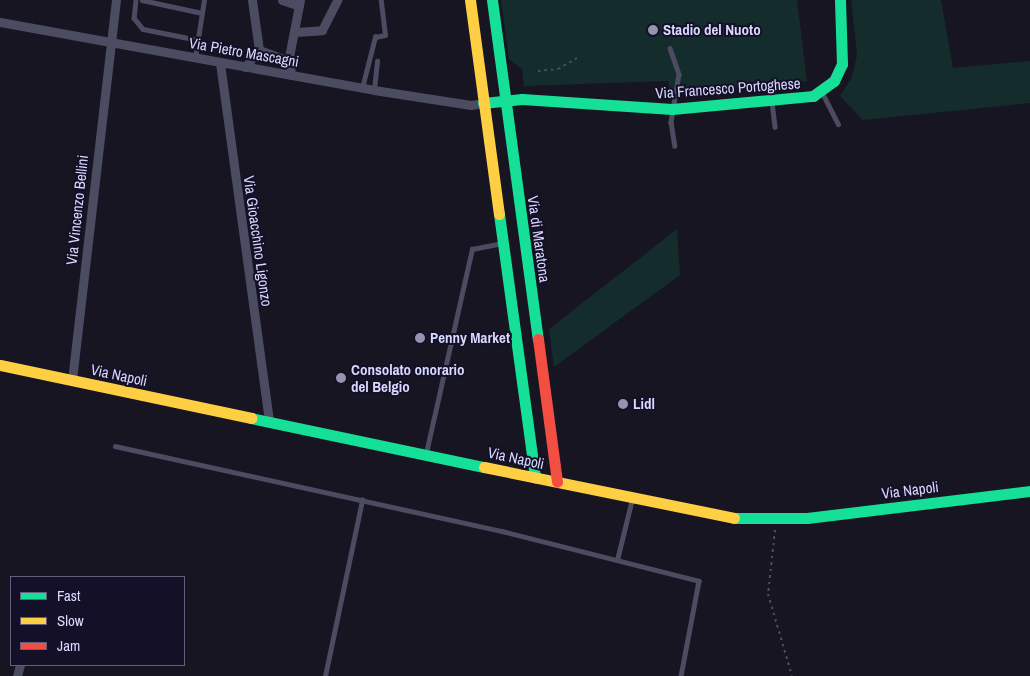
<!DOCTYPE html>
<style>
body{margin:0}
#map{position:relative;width:1030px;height:676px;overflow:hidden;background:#171522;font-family:"Archivo Narrow",sans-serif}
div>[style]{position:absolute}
.green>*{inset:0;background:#142c2c}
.path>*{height:2px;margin-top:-1px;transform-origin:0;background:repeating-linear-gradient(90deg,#45515e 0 2.5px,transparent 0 6.5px)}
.lane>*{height:4.5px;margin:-2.25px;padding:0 2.25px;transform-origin:2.25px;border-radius:2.25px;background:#4b4b62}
.street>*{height:9px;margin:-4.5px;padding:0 4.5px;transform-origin:4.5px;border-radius:4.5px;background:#4b4b62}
.fast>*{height:11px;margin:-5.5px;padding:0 5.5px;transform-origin:5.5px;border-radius:5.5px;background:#16e098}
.slow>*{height:11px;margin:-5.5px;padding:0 5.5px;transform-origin:5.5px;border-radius:5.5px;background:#ffcf43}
.jam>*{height:11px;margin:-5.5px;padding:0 5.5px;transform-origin:5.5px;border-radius:5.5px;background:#f24e42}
.dots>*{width:14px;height:14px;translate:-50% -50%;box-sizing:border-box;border:2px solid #131027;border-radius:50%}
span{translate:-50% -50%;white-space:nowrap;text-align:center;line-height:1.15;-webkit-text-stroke:4px #131027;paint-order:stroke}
.poi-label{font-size:15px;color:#d9d8fd;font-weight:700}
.left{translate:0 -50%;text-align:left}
.street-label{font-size:15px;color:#d9d8fd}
.legend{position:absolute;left:10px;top:576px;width:175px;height:90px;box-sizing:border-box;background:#131027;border:1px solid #62607d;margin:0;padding:6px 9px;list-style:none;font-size:15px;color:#d9d8fd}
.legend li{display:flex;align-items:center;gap:10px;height:25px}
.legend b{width:25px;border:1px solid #62607d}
</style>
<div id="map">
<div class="green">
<div style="clip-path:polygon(501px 0,797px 0,807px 81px,685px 92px,685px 89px,670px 90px,668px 81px,524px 86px,522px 69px,509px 59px)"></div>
<div style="clip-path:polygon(851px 0,941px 0,953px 68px,1030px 61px,1030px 103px,863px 120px,840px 96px,852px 77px,857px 55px)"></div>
<div style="clip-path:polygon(677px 229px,680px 275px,554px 367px,549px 329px)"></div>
</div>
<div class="path">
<div style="left:538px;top:71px;width:20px;rotate:-6deg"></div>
<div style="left:558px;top:69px;width:22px;rotate:-30deg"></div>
<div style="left:775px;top:530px;width:64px;rotate:96.2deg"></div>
<div style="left:768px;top:594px;width:85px;rotate:73.7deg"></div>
</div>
<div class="lane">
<div style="left:136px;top:0;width:18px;rotate:96deg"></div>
<div style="left:134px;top:18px;width:14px;rotate:51deg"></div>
<div style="left:143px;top:29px;width:56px;rotate:11.3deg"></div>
<div style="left:142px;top:0;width:61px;rotate:12.2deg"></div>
<div style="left:670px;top:48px;width:28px;rotate:71deg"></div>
<div style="left:679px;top:74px;width:49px;rotate:99.5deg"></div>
<div style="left:671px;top:122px;width:24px;rotate:81deg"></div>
<div style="left:195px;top:58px;width:59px;rotate:-81.2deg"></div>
<div style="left:362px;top:88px;width:53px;rotate:-75.7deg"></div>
<div style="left:375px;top:37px;width:10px;rotate:-11deg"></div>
<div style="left:385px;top:35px;width:35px;rotate:-97deg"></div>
<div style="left:374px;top:90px;width:29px;rotate:-84deg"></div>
<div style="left:822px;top:92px;width:36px;rotate:63deg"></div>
<div style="left:772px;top:102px;width:25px;rotate:83deg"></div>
<div style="left:115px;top:446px;width:396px;rotate:12.4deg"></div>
<div style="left:502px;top:531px;width:203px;rotate:14.2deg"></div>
<div style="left:699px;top:581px;width:97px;rotate:100.7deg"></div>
<div style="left:426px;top:453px;width:209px;rotate:-77.3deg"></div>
<div style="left:472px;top:249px;width:31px;rotate:-11deg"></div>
<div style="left:617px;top:560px;width:63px;rotate:-76.2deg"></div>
<div style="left:325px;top:676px;width:180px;rotate:-78.1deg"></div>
</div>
<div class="street">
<div style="left:282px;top:0;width:18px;rotate:19deg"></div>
<div style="left:0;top:22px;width:380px;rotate:10.3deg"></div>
<div style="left:374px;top:90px;width:98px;rotate:8.8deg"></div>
<div style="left:471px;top:105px;width:12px;rotate:-9deg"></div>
<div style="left:296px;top:32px;width:26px;rotate:-4deg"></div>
<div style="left:322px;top:30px;width:34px;rotate:-63deg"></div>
<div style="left:259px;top:50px;width:27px;rotate:20deg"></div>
<div style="left:284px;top:59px;width:8px;rotate:50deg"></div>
<div style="left:220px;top:63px;width:362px;rotate:82.2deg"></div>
<div style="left:245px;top:67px;width:22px;rotate:-51deg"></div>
<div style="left:259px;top:50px;width:50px;rotate:-98deg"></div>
<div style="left:291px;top:75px;width:18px;rotate:-96deg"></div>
<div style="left:289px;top:57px;width:58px;rotate:-79.1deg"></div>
<div style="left:72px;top:380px;width:383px;rotate:-83.4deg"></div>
<div style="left:17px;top:676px;width:11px;rotate:-75deg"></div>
</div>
<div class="fast">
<div style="left:492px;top:0;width:342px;rotate:82.3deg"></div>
<div style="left:483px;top:103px;width:39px;rotate:-6deg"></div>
<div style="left:522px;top:99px;width:150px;rotate:3.8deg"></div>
<div style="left:672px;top:109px;width:142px;rotate:-5.3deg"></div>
<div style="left:813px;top:96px;width:26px;rotate:-36deg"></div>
<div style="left:834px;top:81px;width:19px;rotate:-65deg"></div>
<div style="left:842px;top:64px;width:64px;rotate:-91.8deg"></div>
<div style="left:499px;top:214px;width:266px;rotate:82.2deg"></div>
<div style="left:251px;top:418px;width:238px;rotate:11.9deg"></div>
<div style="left:734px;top:518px;width:73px"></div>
<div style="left:807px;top:518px;width:225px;rotate:-6.9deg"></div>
</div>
<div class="slow">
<div style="left:470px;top:0;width:216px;rotate:82.3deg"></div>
<div style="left:0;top:365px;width:257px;rotate:11.9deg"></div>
<div style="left:484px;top:467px;width:255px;rotate:11.5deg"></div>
</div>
<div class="jam">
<div style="left:538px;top:339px;width:144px;rotate:82.4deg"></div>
</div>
<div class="dots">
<div style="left:653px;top:30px;background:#9594b0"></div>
<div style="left:420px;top:338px;background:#9594b0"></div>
<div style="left:341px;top:378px;background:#9594b0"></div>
<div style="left:623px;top:404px;background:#9594b0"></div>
</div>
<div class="poi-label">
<span class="left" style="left:663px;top:30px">Stadio del Nuoto</span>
<span class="left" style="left:430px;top:338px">Penny Market</span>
<span class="left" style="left:351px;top:378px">Consolato onorario<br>del Belgio</span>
<span class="left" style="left:633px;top:404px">Lidl</span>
</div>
<div class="street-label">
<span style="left:244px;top:52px;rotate:10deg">Via Pietro Mascagni</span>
<span style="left:728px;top:88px;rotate:-4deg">Via Francesco Portoghese</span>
<span style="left:77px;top:210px;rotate:-84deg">Via Vincenzo Bellini</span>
<span style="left:539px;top:239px;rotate:82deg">Via di Maratona</span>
<span style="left:258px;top:241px;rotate:82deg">Via Gioacchino Ligonzo</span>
<span style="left:119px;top:375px;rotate:12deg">Via Napoli</span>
<span style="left:516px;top:458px;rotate:12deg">Via Napoli</span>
<span style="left:910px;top:490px;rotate:-7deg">Via Napoli</span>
</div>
<ul class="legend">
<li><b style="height:6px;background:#16e098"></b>Fast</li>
<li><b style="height:6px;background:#ffcf43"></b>Slow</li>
<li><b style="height:6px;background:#f24e42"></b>Jam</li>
</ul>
</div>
